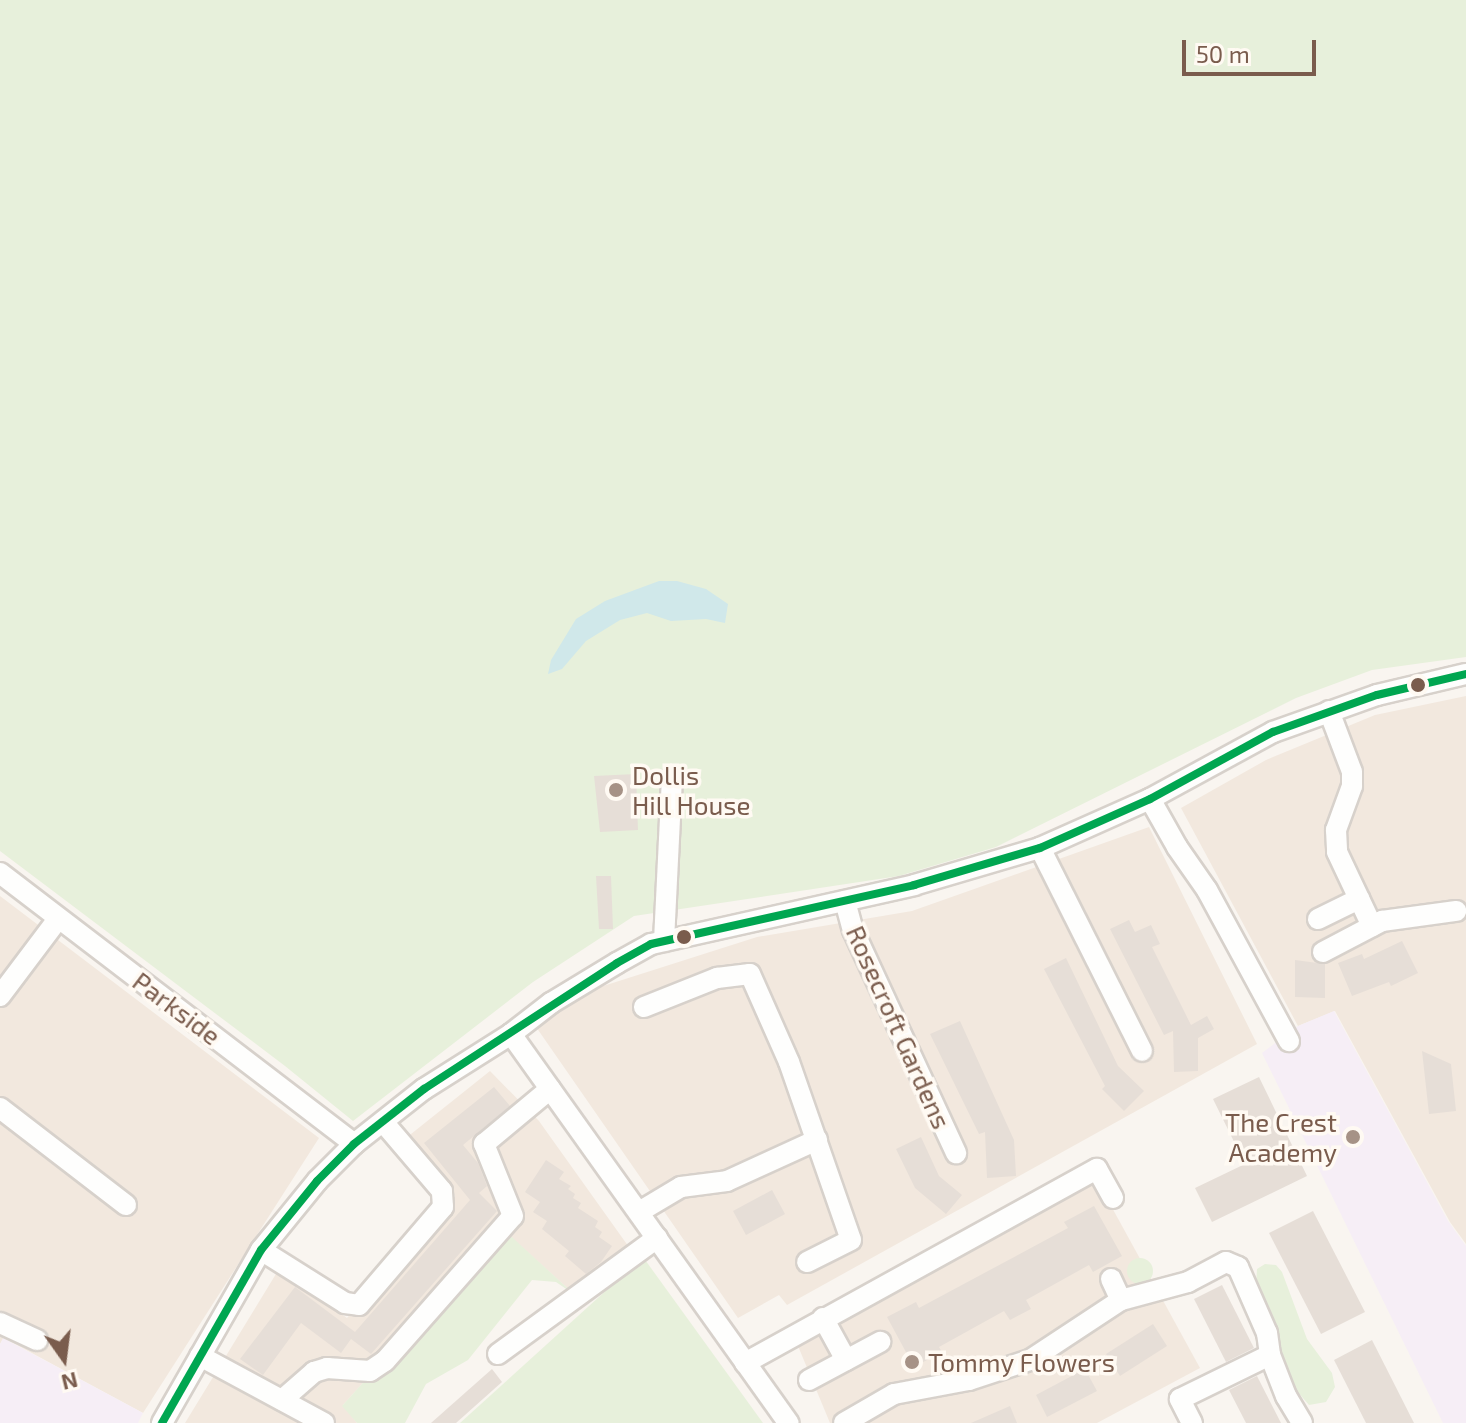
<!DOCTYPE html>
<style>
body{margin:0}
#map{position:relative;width:1466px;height:1423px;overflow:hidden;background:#f9f5f0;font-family:"Exo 2",sans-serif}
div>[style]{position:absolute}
.residential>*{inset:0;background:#f2e8de}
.education>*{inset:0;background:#f6eef6}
.green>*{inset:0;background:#e7f0db}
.round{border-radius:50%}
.water>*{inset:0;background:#d0e8ea}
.building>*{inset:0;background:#e6ded7}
.roads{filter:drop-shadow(2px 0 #d7d1cb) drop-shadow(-2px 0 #d7d1cb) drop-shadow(0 2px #d7d1cb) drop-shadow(0 -2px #d7d1cb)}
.minor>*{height:20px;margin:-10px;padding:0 10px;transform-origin:10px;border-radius:10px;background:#fefefd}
.bus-1>*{height:8px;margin:-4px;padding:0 4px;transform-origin:4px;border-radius:4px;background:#00a651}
.dots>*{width:22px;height:22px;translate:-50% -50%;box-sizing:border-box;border:4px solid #fffaf3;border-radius:50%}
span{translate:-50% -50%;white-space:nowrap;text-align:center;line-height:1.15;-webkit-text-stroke:7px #fffaf3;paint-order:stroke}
.poi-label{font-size:26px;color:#7a5c4d}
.left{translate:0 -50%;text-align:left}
.right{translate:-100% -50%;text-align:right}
.street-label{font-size:26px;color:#7a5c4d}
.north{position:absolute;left:24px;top:1319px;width:80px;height:80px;-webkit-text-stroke:6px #fffaf3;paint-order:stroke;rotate:166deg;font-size:22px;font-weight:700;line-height:32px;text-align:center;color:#7a5c4d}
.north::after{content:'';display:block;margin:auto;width:28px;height:36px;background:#7a5c4d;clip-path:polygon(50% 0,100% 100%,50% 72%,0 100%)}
.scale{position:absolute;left:1182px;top:40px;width:134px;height:36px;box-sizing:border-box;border:4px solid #7a5c4d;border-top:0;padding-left:10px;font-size:24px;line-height:28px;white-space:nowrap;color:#7a5c4d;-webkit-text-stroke:6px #fffaf3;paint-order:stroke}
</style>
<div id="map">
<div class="residential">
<div style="clip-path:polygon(1466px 696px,1466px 1244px,1450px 1222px,1335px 1011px,1298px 1026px,1181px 808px,1266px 760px,1375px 715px)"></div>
<div style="clip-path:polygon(1149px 827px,1257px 1044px,787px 1305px,779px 1295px,738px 1318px,534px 1024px,597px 988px,757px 937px,912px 911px)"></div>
<div style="clip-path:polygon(0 896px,319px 1138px,143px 1413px,4px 1338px,0 1344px)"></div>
<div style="clip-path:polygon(490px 1071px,539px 1121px,631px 1250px,575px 1295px,502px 1229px,343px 1405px,357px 1423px,185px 1423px,279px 1269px,347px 1318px,455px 1196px,406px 1138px)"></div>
<div style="clip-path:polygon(1093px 1173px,1200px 1368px,1097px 1423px,830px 1423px,798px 1346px)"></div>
</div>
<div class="education">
<div style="clip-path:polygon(1334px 1011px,1448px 1221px,1466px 1246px,1466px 1423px,1443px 1423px,1262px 1053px,1298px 1026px)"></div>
<div style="clip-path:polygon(3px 1338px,143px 1413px,138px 1423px,0 1423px,0 1344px)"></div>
</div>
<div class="green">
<div style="clip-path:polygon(0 0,1466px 0,1466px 657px,1372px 670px,1296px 698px,996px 847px,899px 876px,634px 916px,533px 982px,353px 1121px,285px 1066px,0 851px)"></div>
<div style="clip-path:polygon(502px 1228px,575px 1295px,556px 1282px,532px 1280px,468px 1360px,426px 1384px,405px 1423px,357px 1423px,342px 1406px)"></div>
<div style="clip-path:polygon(643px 1257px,763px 1423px,460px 1423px)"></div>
<div class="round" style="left:1127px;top:1258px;width:26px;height:26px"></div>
<div style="clip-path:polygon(1265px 1264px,1276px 1265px,1282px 1272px,1307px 1339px,1332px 1373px,1335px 1387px,1326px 1402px,1309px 1405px,1289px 1382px,1256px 1286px,1257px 1269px)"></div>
</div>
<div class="water">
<div style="clip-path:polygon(659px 581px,677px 581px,706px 589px,728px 604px,725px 623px,706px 619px,671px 621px,647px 613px,620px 620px,586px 641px,562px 669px,548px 674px,551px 660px,576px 619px,605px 601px)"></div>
</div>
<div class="building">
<div style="clip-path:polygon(636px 774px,638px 830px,600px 832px,594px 776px)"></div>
<div style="clip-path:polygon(596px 876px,611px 876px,613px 929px,599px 929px)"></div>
<div style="clip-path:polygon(1129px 920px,1135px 932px,1151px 925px,1160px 944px,1152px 947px,1191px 1025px,1207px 1016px,1214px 1029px,1198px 1038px,1198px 1071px,1174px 1072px,1173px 1031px,1164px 1035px,1110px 929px)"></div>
<div style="clip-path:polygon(1402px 941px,1418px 973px,1391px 986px,1389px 982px,1352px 996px,1338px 963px,1362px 954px,1364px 959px)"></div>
<div style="clip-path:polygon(1066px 958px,1118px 1066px,1144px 1091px,1124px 1111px,1102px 1089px,1105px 1086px,1044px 969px)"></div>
<div style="clip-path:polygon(1295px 960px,1325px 964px,1325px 998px,1295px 997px)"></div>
<div style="clip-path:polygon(960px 1021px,1014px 1140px,1016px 1176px,987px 1178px,985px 1132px,979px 1134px,930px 1034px)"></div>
<div style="clip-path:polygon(1422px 1051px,1451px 1064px,1456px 1111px,1429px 1114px)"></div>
<div style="clip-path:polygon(1259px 1077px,1307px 1176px,1212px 1222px,1195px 1188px,1245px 1164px,1213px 1099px)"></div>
<div style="clip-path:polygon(494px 1087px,510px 1106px,463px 1145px,478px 1163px,487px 1186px,479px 1193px,497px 1211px,371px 1354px,351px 1339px,341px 1353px,301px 1323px,263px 1375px,240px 1359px,295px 1287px,355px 1332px,470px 1200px,424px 1143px)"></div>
<div style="clip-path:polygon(921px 1137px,939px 1176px,962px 1195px,946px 1214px,915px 1188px,896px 1149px)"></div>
<div style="clip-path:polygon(546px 1160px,564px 1172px,559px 1179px,571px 1186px,568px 1189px,575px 1194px,573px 1198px,581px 1203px,578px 1208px,598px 1221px,595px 1227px,602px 1232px,599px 1237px,612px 1246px,601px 1262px,586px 1274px,565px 1256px,569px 1251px,542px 1229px,547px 1221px,533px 1212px,540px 1202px,525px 1192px)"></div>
<div style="clip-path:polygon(772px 1190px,785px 1214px,746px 1235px,733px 1211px)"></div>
<div style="clip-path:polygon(1094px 1206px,1122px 1256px,1093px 1272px,1089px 1265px,1026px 1300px,1031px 1309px,1010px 1320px,1004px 1311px,939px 1347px,942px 1352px,914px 1367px,887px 1317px,916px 1302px,919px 1308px,988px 1271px,1068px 1228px,1064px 1222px)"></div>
<div style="clip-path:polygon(1313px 1211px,1365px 1312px,1321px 1334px,1269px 1233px)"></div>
<div style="clip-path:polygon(1222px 1285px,1254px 1348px,1226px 1362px,1194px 1299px)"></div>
<div style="clip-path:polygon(1153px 1324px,1167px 1346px,1120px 1376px,1106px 1354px)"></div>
<div style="clip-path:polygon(1372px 1340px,1414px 1423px,1366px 1423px,1334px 1360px)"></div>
<div style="clip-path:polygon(492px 1369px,502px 1382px,456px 1423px,431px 1423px)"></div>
<div style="clip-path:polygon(1085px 1369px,1097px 1391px,1047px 1417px,1036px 1395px)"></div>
<div style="clip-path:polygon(1257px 1376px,1281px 1423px,1246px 1423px,1229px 1390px)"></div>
<div style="clip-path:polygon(1010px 1406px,1017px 1423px,971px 1423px)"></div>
</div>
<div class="roads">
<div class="minor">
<div style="left:1329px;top:711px;width:65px;rotate:69.3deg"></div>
<div style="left:1352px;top:772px;width:14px;rotate:90deg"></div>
<div style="left:1352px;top:786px;width:47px;rotate:110deg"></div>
<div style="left:1336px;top:830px;width:22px;rotate:87deg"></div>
<div style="left:1337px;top:852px;width:82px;rotate:64.7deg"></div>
<div style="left:1150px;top:799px;width:55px;rotate:60.6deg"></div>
<div style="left:1177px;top:847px;width:52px;rotate:55.1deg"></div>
<div style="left:1207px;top:890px;width:172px;rotate:61.5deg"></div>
<div style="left:1040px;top:848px;width:227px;rotate:63.3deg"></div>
<div style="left:0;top:873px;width:446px;rotate:37.4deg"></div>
<div style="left:845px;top:901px;width:30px;rotate:75deg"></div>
<div style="left:853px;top:930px;width:246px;rotate:65.2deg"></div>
<div style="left:1318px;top:919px;width:46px;rotate:-26deg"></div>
<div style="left:664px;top:941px;width:164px;rotate:-87.2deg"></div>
<div style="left:1323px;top:952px;width:67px;rotate:-27.7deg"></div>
<div style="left:1382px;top:921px;width:75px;rotate:-7.7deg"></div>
<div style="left:0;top:996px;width:96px;rotate:-53deg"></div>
<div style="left:644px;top:1007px;width:79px;rotate:-21.7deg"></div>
<div style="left:717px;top:978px;width:33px;rotate:-7deg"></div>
<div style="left:750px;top:974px;width:96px;rotate:66.1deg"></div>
<div style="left:789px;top:1062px;width:188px;rotate:70.8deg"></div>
<div style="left:851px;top:1240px;width:49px;rotate:153.4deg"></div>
<div style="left:511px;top:1034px;width:478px;rotate:54.5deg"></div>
<div style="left:0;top:1108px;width:159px;rotate:37.6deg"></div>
<div style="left:639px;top:1212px;width:49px;rotate:-30.8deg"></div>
<div style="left:681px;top:1187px;width:46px;rotate:-7.4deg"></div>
<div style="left:727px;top:1181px;width:99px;rotate:-24.5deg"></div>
<div style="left:261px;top:1250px;width:99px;rotate:32.2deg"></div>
<div style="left:345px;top:1303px;width:14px;rotate:8deg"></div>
<div style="left:359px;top:1305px;width:129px;rotate:-49.4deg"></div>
<div style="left:443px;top:1207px;width:16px;rotate:-94deg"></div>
<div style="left:442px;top:1191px;width:91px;rotate:-130.5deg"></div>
<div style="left:1111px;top:1279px;width:23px;rotate:65deg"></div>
<div style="left:823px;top:1318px;width:48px;rotate:61.3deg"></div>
<div style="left:0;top:1323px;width:41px;rotate:24.7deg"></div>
<div style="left:498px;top:1354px;width:197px;rotate:-36.1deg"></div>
<div style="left:200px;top:1356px;width:141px;rotate:28.4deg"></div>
<div style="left:745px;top:1363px;width:402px;rotate:-28.9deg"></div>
<div style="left:1097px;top:1169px;width:33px;rotate:61deg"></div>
<div style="left:809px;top:1380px;width:81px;rotate:-28.2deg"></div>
<div style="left:282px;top:1400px;width:43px;rotate:-41.2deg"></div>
<div style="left:314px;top:1372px;width:14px;rotate:-17deg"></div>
<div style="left:327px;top:1368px;width:43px;rotate:4deg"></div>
<div style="left:370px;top:1371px;width:18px;rotate:-34deg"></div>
<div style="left:385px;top:1361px;width:193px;rotate:-48.6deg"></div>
<div style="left:513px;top:1216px;width:78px;rotate:-111.9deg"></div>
<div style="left:484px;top:1144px;width:86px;rotate:-39.8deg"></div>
<div style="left:162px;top:1423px;width:199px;rotate:-60.2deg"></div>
<div style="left:261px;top:1250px;width:89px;rotate:-50.9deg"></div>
<div style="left:317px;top:1181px;width:52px;rotate:-45deg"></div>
<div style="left:354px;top:1144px;width:89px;rotate:-38.2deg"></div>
<div style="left:424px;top:1089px;width:103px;rotate:-32.3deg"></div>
<div style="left:511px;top:1034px;width:51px;rotate:-37.8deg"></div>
<div style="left:551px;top:1003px;width:77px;rotate:-31.2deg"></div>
<div style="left:617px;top:963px;width:39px;rotate:-29deg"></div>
<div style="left:651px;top:944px;width:270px;rotate:-12.6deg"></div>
<div style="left:914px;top:885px;width:131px;rotate:-16.4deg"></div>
<div style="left:1040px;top:848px;width:120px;rotate:-24deg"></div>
<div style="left:1150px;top:799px;width:140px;rotate:-28.6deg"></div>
<div style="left:1273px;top:732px;width:110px;rotate:-19.6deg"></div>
<div style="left:1377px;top:695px;width:91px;rotate:-13.3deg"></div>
<div style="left:844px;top:1423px;width:58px;rotate:-30.1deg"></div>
<div style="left:894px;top:1394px;width:76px;rotate:-10.6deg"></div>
<div style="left:969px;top:1380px;width:64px;rotate:-18.2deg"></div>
<div style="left:1030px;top:1360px;width:109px;rotate:-33.4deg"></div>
<div style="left:1121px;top:1300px;width:69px;rotate:-15deg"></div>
<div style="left:1188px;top:1282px;width:43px;rotate:-27.8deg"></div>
<div style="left:1226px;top:1262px;width:13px;rotate:23deg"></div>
<div style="left:1238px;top:1267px;width:72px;rotate:66.3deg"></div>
<div style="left:1267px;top:1333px;width:22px;rotate:82deg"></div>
<div style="left:1270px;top:1355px;width:44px;rotate:68.7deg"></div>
<div style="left:1286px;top:1396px;width:31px;rotate:59deg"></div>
<div style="left:1192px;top:1423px;width:27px;rotate:-117deg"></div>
<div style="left:1180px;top:1399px;width:100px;rotate:-26.1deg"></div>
</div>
</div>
<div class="bus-1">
<div style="left:162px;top:1423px;width:199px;rotate:-60.2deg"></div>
<div style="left:261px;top:1250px;width:89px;rotate:-50.9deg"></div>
<div style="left:317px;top:1181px;width:52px;rotate:-45deg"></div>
<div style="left:354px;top:1144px;width:89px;rotate:-38.2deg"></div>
<div style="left:424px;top:1089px;width:230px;rotate:-33.1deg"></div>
<div style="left:617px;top:963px;width:39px;rotate:-29deg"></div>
<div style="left:651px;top:944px;width:270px;rotate:-12.6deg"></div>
<div style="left:914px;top:885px;width:131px;rotate:-16.4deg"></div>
<div style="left:1040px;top:848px;width:120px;rotate:-24deg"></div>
<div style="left:1150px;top:799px;width:140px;rotate:-28.6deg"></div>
<div style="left:1273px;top:732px;width:110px;rotate:-19.6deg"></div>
<div style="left:1377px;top:695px;width:91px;rotate:-13.3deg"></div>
</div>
<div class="dots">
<div style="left:1418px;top:685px;background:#7a5c4d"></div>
<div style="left:616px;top:790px;background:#a69286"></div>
<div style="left:684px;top:937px;background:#7a5c4d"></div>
<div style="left:1353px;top:1137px;background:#a69286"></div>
<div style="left:912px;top:1362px;background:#a69286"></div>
</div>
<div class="poi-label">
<span class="left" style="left:632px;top:790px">Dollis<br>Hill House</span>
<span class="right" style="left:1337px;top:1137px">The Crest<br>Academy</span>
<span class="left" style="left:928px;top:1362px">Tommy Flowers</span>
</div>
<div class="street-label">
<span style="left:177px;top:1008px;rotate:37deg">Parkside</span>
<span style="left:899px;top:1027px;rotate:66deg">Rosecroft Gardens</span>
</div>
<div class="north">N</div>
<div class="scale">50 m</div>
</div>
